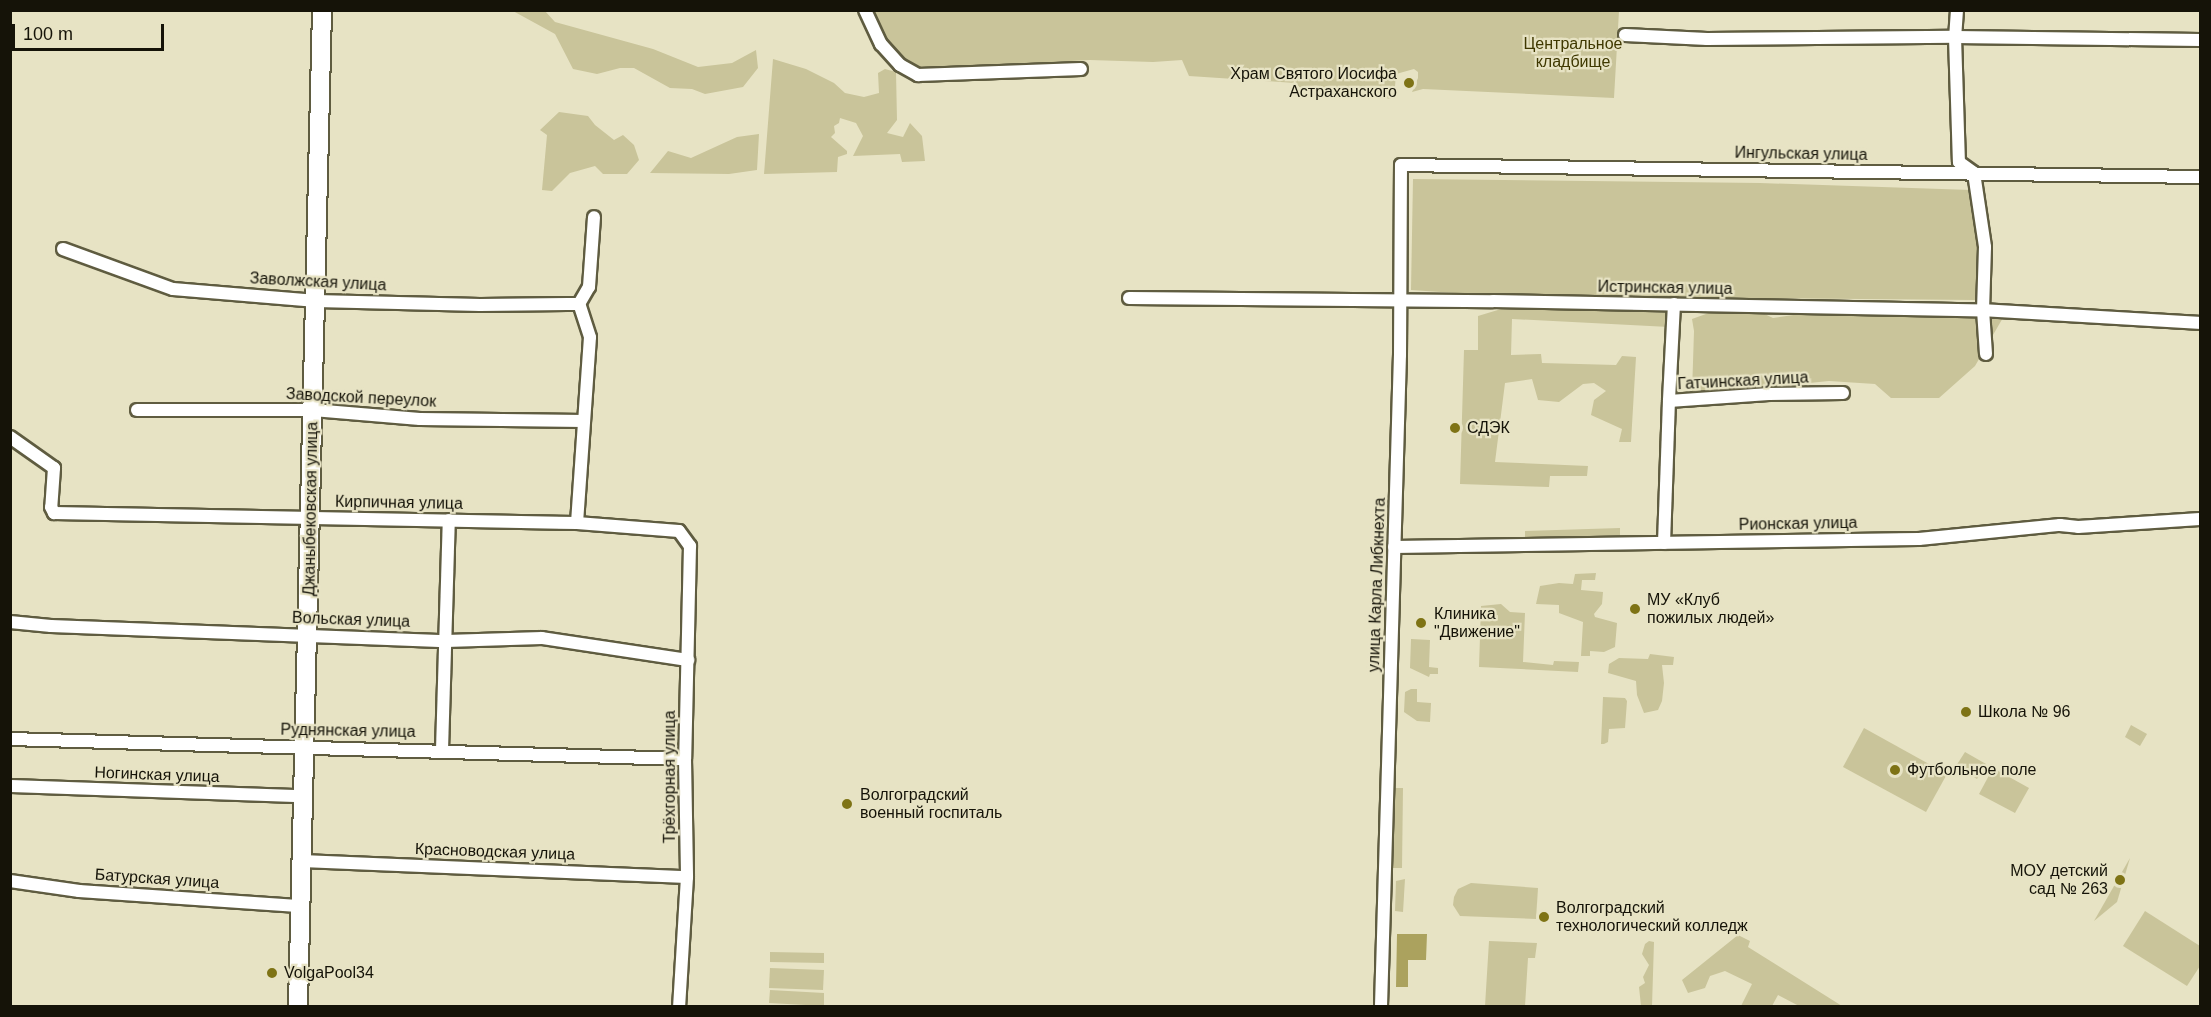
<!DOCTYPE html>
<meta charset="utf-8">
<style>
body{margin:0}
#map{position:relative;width:2211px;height:1017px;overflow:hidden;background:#e7e3c4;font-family:Arial,sans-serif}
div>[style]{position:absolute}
.green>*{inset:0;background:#c9c49a}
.forest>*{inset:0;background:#aba25e}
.roads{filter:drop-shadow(2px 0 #5f5c40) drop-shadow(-2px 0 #5f5c40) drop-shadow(0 2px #5f5c40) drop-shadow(0 -2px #5f5c40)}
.street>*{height:12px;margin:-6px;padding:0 6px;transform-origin:6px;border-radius:6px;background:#fff}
.secondary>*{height:18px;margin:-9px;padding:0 9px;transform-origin:9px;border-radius:9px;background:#fff}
.dots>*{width:16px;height:16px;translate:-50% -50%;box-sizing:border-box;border:3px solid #e7e3c4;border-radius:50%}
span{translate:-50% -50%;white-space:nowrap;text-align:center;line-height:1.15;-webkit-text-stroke:4.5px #e7e3c4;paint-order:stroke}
.park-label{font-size:16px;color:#3f3800}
.poi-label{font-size:16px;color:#151308}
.right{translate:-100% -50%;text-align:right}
.left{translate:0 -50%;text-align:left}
.street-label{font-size:16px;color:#151308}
.frame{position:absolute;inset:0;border:12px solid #151308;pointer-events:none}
.scale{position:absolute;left:12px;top:24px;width:152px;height:27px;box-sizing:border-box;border:3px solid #151308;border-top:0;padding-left:8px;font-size:18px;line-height:21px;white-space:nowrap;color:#151308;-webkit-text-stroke:4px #e7e3c4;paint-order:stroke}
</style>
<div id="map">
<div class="green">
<div style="clip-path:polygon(513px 11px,545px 11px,555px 22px,653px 49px,698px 67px,732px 63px,756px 50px,758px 68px,743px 87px,705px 94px,692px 89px,670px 88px,634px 68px,620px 68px,597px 74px,573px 69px,555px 34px)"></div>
<div style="clip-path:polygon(869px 11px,1619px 11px,1614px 98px,1423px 89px,1412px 92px,1418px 78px,1418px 72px,1414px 69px,1396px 74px,1394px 99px,1305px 92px,1295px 83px,1189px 76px,1182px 60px,1153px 62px,1090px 60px,939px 68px,914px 67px,883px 40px)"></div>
<div style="clip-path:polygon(773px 59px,806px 69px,834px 83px,845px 93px,864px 97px,879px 93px,878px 73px,885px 69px,896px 72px,897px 120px,887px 133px,903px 137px,910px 123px,922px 136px,925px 161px,902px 162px,900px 154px,853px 156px,863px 136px,856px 123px,840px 118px,839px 123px,834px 126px,835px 133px,831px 137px,847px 151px,847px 154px,838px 157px,837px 172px,764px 174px)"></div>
<div style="clip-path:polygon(559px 112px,588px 116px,595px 125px,614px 140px,623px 135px,634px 145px,639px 160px,627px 174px,603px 174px,595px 166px,570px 173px,552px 191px,542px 190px,547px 135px,540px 130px)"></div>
<div style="clip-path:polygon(759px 134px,757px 170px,729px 174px,650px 173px,668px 151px,691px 158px,737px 137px)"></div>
<div style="clip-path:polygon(1413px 179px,1760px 183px,1971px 190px,1980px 255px,1975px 300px,1501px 296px,1411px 290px)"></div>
<div style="clip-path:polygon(1511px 306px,1670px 313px,1669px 327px,1512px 319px,1511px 355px,1541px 354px,1542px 363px,1616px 365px,1622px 356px,1636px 357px,1631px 442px,1619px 442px,1622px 429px,1591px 415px,1594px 400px,1606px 391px,1594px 383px,1583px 384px,1559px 402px,1538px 400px,1532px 379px,1505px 383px,1495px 462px,1588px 466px,1587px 476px,1550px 476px,1549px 487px,1460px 484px,1464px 350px,1478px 350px,1478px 316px)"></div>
<div style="clip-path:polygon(1717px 310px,1758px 311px,1773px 318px,1814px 312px,2004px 316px,1975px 366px,1939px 398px,1891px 398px,1875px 384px,1829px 381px,1779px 386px,1752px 394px,1692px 393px,1694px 331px,1692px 319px)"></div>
<div style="clip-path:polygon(1620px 528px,1620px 541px,1525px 544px,1525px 531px)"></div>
<div style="clip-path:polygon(1596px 573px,1595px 580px,1582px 580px,1581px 590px,1603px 592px,1602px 604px,1594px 614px,1595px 617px,1617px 623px,1615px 647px,1604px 652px,1590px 651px,1590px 656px,1581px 656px,1583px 622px,1559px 613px,1559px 605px,1536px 604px,1540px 586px,1559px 583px,1573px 584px,1575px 574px)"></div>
<div style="clip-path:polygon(1501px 604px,1510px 612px,1525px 613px,1523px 662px,1553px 665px,1554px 661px,1579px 662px,1578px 672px,1479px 667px,1481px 606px)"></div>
<div style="clip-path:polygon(1411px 639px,1430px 640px,1429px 667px,1438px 668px,1438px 674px,1430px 674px,1429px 677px,1410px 668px)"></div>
<div style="clip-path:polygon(1650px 654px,1674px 657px,1673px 665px,1662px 665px,1664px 683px,1662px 701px,1658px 710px,1644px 713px,1637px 695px,1636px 681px,1608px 673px,1609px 664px,1619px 658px,1648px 659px)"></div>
<div style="clip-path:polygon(1411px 689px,1417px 689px,1417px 702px,1431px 703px,1430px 722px,1417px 721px,1404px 712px,1405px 692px)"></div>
<div style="clip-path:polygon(1603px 697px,1625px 698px,1627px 701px,1625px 728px,1609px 729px,1608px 742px,1604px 744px,1601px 744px)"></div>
<div style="clip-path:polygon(2131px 725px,2147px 734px,2140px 746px,2125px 737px)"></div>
<div style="clip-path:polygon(1864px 728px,1947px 774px,1926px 812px,1843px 767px)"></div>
<div style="clip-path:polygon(1965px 752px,1986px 764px,1977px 779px,1956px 766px)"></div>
<div style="clip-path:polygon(1993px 768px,2029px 788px,2015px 813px,1979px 794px)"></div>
<div style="clip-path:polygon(1392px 788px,1403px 788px,1402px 868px,1391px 868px)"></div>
<div style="clip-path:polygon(2130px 858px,2117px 902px,2094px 921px)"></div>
<div style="clip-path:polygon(1405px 879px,1403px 912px,1395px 911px,1396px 881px)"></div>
<div style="clip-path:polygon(1471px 883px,1538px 888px,1536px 919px,1460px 916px,1453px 905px,1454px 897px,1458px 889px)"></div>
<div style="clip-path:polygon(2145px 911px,2200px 946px,2200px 966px,2187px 986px,2123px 946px)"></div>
<div style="clip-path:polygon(1738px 935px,1750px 941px,1748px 947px,1842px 1006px,1799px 1006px,1778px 995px,1772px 1006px,1741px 1006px,1752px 984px,1725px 971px,1710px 976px,1705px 988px,1688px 993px,1682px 980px)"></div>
<div style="clip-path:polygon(1489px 941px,1537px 943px,1535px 958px,1528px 958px,1525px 1006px,1485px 1006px)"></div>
<div style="clip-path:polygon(1649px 941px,1654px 942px,1652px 1006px,1641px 1006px,1639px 987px,1645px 983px,1643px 977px,1649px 965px,1642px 954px,1645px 944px)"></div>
<div style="clip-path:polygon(770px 952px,824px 953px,824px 963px,770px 962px)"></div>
<div style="clip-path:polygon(770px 968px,824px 970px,823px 990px,769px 988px)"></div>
<div style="clip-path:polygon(770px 990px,824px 993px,824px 1006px,769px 1003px)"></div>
</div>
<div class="forest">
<div style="clip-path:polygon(1397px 934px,1427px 934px,1426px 960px,1408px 960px,1408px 987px,1396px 987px)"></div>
</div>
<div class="roads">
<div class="street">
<div style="left:865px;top:10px;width:38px;rotate:65deg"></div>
<div style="left:881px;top:44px;width:28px;rotate:48deg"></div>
<div style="left:900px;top:65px;width:21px;rotate:29deg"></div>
<div style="left:918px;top:75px;width:163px;rotate:-2.1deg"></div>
<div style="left:1957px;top:10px;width:27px;rotate:94deg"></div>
<div style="left:1955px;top:37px;width:125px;rotate:88.2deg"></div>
<div style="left:1959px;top:162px;width:19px;rotate:36deg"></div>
<div style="left:1974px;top:173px;width:75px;rotate:81.5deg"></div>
<div style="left:1985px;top:247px;width:63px;rotate:91.8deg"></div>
<div style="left:1983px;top:310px;width:44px;rotate:86.1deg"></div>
<div style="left:1625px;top:35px;width:82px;rotate:2.8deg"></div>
<div style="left:1707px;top:39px;width:248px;rotate:-0.5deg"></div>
<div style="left:1955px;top:37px;width:245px;rotate:0.7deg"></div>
<div style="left:63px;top:249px;width:117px;rotate:20deg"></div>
<div style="left:173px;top:289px;width:144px;rotate:4.8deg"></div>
<div style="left:316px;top:301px;width:164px;rotate:1.4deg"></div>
<div style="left:480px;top:305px;width:99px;rotate:-0.6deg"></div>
<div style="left:1129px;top:298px;width:364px;rotate:0.5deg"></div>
<div style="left:1493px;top:301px;width:490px;rotate:1.1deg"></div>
<div style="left:1983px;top:310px;width:217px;rotate:3.4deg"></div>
<div style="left:1674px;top:304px;width:97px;rotate:93deg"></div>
<div style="left:1669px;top:401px;width:100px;rotate:-4deg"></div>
<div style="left:1769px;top:394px;width:74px;rotate:-0.8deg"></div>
<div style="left:137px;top:410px;width:176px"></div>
<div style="left:313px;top:410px;width:107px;rotate:4.8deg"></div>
<div style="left:420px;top:419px;width:164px;rotate:0.7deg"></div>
<div style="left:10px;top:437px;width:54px;rotate:35.2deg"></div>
<div style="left:54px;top:468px;width:39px;rotate:94deg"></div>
<div style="left:51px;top:507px;width:7px;rotate:63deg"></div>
<div style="left:54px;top:513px;width:523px;rotate:1.1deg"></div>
<div style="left:577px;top:523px;width:102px;rotate:4.5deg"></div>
<div style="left:679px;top:531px;width:19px;rotate:54deg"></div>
<div style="left:690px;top:546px;width:213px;rotate:91.3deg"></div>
<div style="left:685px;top:759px;width:118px;rotate:89deg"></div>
<div style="left:687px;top:877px;width:129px;rotate:93.5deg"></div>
<div style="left:577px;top:523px;width:186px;rotate:-86deg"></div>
<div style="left:590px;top:337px;width:35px;rotate:-108deg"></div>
<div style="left:579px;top:304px;width:20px;rotate:-60deg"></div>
<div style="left:589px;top:287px;width:70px;rotate:-85.9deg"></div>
<div style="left:1664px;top:543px;width:142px;rotate:-88deg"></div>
<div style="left:1394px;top:547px;width:525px;rotate:-0.87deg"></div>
<div style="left:1919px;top:539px;width:142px;rotate:-5.7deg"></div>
<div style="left:2060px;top:525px;width:18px;rotate:6deg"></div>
<div style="left:2078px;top:527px;width:122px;rotate:-3.8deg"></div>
<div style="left:10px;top:622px;width:41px;rotate:5.6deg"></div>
<div style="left:51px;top:626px;width:395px;rotate:2.2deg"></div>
<div style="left:446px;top:641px;width:96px;rotate:-1.8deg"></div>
<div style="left:542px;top:638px;width:148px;rotate:8.6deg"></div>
<div style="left:10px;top:739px;width:675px;rotate:1.7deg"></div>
<div style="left:442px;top:750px;width:230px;rotate:-88.3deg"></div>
<div style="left:10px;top:786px;width:293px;rotate:2deg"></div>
<div style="left:302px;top:861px;width:385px;rotate:2.4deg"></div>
<div style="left:10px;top:881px;width:70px;rotate:8.2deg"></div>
<div style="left:79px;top:891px;width:223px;rotate:3.9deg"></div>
<div style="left:1381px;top:1006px;width:651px;rotate:-88.33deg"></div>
<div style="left:1400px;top:355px;width:190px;rotate:-89.7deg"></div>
<div style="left:1401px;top:165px;width:799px;rotate:0.86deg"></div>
</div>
<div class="secondary">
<div style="left:298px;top:1006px;width:996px;rotate:-88.62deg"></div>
</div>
</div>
<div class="dots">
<div style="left:1409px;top:83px;background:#7e7315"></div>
<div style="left:1455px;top:428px;background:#7e7315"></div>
<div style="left:1635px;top:609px;background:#7e7315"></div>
<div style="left:1421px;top:623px;background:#7e7315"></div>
<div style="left:1966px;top:712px;background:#7e7315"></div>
<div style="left:1895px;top:770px;background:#7e7315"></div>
<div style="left:847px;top:804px;background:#7e7315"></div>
<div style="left:2120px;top:880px;background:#7e7315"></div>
<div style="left:1544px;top:917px;background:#7e7315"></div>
<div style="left:272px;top:973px;background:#7e7315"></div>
</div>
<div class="park-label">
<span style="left:1573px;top:53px">Центральное<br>кладбище</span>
</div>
<div class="poi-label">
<span class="right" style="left:1397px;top:83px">Храм Святого Иосифа<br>Астраханского</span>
<span class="left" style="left:1467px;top:428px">СДЭК</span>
<span class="left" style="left:1647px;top:609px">МУ «Клуб<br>пожилых людей»</span>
<span class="left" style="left:1434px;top:623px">Клиника<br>"Движение"</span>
<span class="left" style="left:1978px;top:712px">Школа № 96</span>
<span class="left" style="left:1907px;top:770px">Футбольное поле</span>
<span class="left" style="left:860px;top:804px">Волгоградский<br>военный госпиталь</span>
<span class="right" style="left:2108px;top:880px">МОУ детский<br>сад № 263</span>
<span class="left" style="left:1556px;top:917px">Волгоградский<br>технологический колледж</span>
<span class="left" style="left:284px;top:973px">VolgaPool34</span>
</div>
<div class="street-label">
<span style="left:1801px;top:154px;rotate:1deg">Ингульская улица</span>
<span style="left:318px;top:282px;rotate:3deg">Заволжская улица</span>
<span style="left:1665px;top:288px;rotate:1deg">Истринская улица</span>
<span style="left:1743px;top:381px;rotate:-3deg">Гатчинская улица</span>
<span style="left:361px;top:398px;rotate:3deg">Заводской переулок</span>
<span style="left:399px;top:503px;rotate:1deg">Кирпичная улица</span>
<span style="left:311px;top:509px;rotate:-89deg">Джаныбековская улица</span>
<span style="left:1798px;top:524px;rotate:-1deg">Рионская улица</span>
<span style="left:1377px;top:585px;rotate:-88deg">улица Карла Либкнехта</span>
<span style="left:351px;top:620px;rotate:2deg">Вольская улица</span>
<span style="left:348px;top:731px;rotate:1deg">Руднянская улица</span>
<span style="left:157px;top:775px;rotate:2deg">Ногинская улица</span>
<span style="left:670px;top:777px;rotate:-90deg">Трёхгорная улица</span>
<span style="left:495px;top:852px;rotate:2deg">Красноводская улица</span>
<span style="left:157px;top:879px;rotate:4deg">Батурская улица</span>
</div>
<div class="frame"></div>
<div class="scale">100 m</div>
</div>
